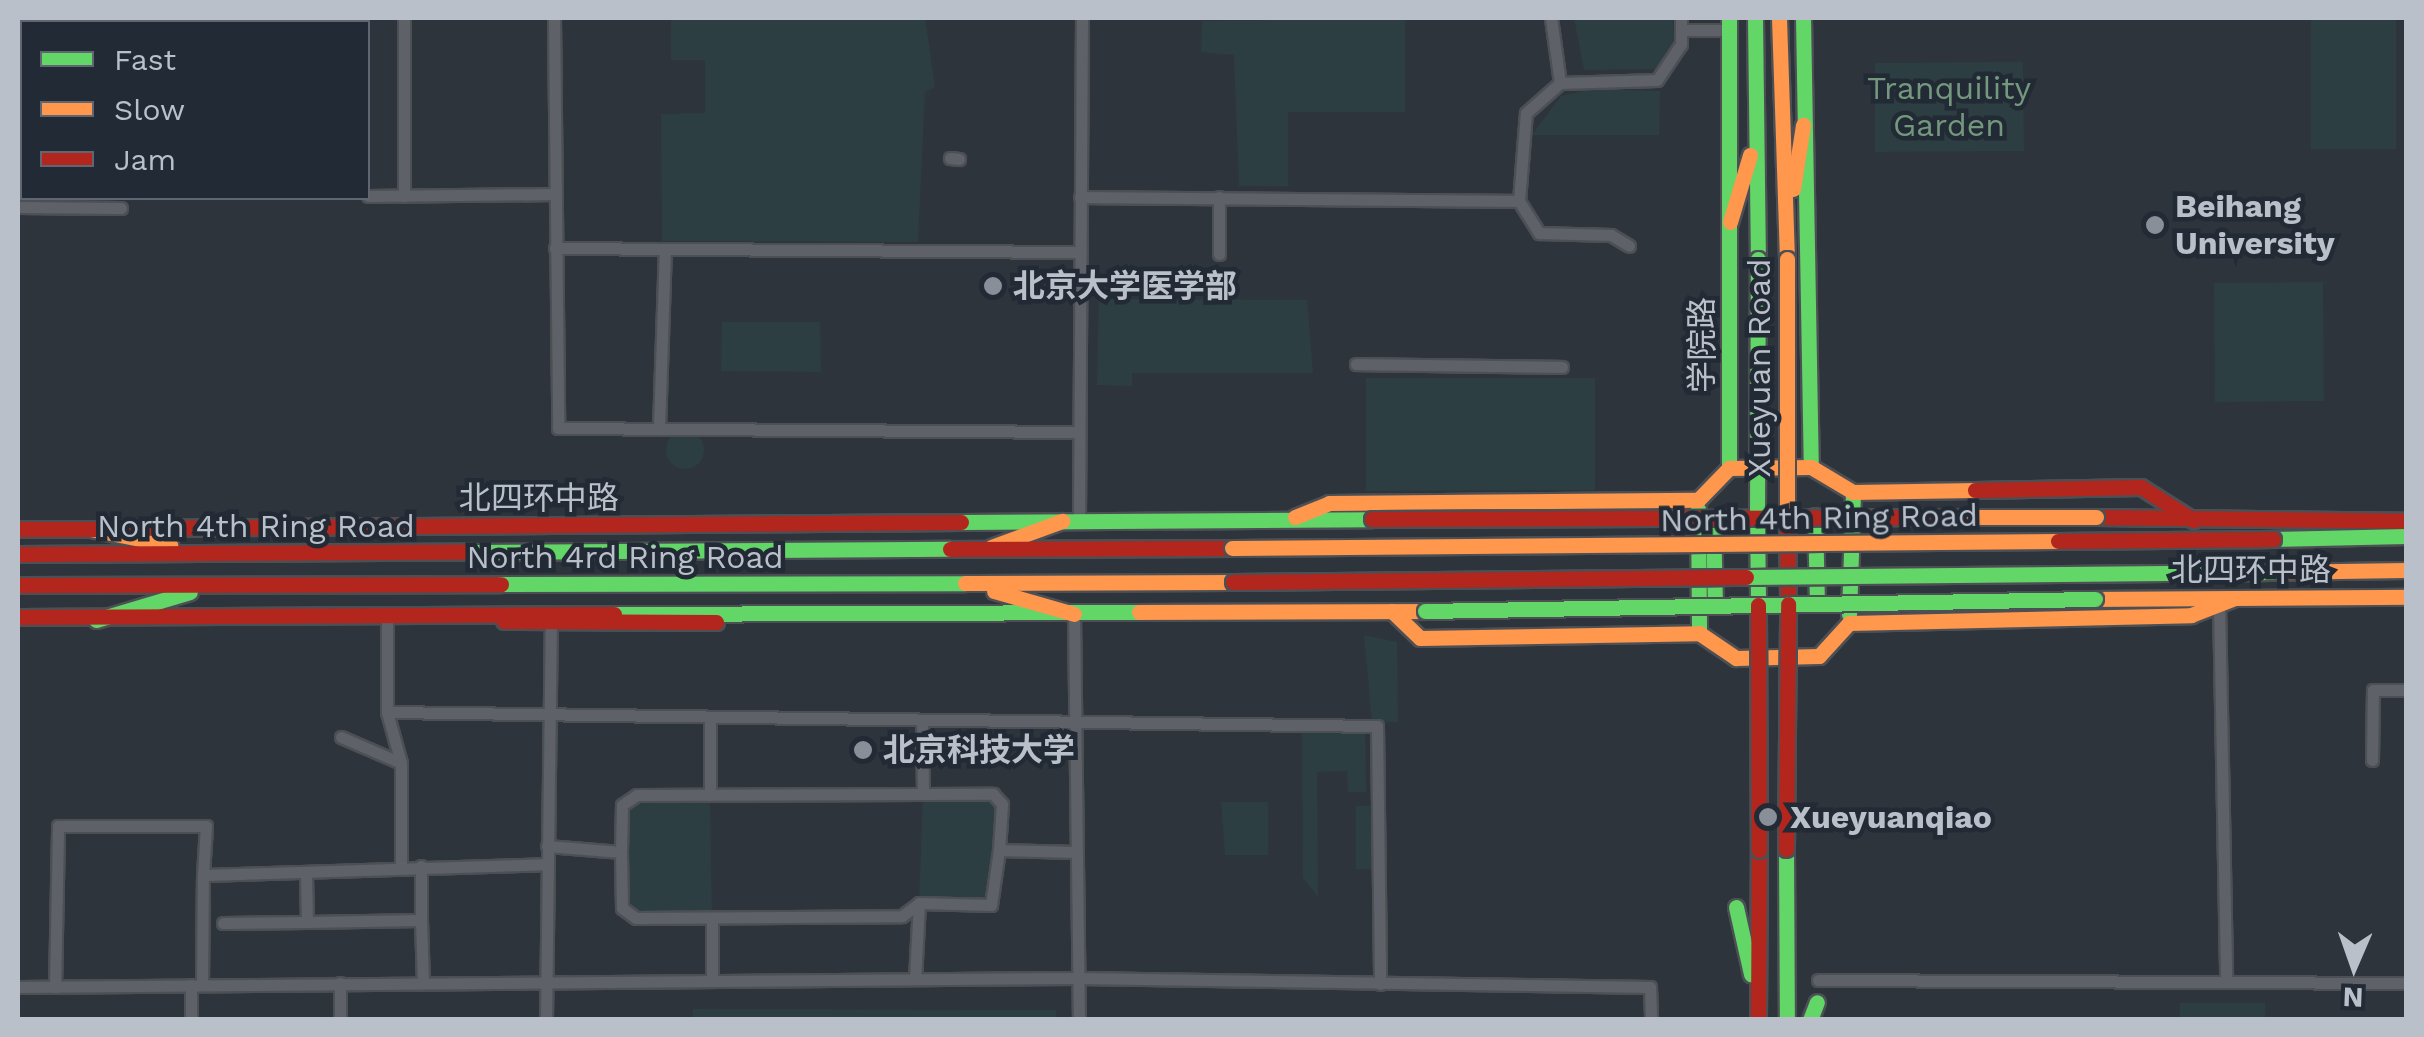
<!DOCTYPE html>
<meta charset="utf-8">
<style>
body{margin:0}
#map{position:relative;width:2424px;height:1037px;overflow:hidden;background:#2e343b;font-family:"Work Sans","Noto Sans SC",sans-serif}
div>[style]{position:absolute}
.green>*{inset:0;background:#2c3e41}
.round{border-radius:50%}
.roads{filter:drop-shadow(2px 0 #4c5055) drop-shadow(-2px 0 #4c5055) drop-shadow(0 2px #4c5055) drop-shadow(0 -2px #4c5055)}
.street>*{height:11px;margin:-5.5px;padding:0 5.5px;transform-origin:5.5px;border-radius:5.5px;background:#5e6268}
.fast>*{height:15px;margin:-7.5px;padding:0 7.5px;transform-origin:7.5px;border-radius:7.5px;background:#63d668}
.slow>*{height:15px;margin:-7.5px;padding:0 7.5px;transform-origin:7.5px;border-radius:7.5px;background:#ff974d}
.jam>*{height:15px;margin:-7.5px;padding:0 7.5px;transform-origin:7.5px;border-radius:7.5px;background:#b3261e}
.bridges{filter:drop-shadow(2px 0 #4c5055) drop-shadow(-2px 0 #4c5055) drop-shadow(0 2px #4c5055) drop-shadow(0 -2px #4c5055)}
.fast-bridge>*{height:15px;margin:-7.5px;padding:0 7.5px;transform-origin:7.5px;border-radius:7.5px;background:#63d668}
.slow-bridge>*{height:15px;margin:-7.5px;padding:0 7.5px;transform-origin:7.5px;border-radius:7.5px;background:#ff974d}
.jam-bridge>*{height:15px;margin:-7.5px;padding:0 7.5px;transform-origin:7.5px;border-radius:7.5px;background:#b3261e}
.dots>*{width:28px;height:28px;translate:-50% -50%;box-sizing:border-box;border:5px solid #222a35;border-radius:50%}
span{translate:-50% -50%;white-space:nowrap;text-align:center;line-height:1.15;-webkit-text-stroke:9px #222a35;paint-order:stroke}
.park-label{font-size:32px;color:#74987d}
.poi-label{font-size:32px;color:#bac0ca;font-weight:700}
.left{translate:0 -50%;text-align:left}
.street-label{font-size:32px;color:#bac0ca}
.frame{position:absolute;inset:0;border:20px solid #bac0ca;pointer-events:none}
.legend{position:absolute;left:20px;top:20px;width:350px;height:180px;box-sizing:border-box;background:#222a35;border:2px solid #5f6671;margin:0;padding:12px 18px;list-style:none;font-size:30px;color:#bac0ca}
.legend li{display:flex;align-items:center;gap:20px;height:50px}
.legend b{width:50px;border:2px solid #5f6671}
.north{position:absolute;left:2304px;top:917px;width:100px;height:100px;-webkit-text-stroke:8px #222a35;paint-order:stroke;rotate:182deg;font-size:28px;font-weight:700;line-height:40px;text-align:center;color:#bac0ca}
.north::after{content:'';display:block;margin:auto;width:35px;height:45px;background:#bac0ca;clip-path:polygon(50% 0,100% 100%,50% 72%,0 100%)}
</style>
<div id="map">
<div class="green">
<div style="clip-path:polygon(671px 18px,925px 18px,935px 87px,925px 92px,918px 242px,662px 241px,661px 114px,705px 113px,705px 60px,671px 60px)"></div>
<div style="clip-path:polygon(1405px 18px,1405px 112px,1288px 112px,1288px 186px,1239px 186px,1234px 55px,1201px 52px,1202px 21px)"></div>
<div style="clip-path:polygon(1574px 18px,1673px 18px,1674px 43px,1662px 69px,1584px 70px)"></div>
<div style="clip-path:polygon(2311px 18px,2396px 18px,2396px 149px,2311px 149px)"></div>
<div style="clip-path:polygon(2023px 62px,2024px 151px,1875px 152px,1875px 63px)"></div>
<div style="clip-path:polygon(1593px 89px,1660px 91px,1659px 135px,1532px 135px,1561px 96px)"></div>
<div style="clip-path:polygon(2323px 282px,2324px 401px,2215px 402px,2214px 283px)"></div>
<div style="clip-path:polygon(1099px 299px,1307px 300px,1313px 373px,1132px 373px,1132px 386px,1097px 385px)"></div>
<div style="clip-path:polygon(722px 322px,820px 322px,821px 372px,721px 371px)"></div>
<div style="clip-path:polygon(1366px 378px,1595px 378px,1595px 490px,1366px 491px)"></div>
<div class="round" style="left:666px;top:431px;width:38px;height:38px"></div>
<div style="clip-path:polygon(1364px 635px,1397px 642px,1398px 722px,1372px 722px)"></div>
<div style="clip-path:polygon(1302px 730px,1365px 730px,1366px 792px,1348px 792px,1347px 771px,1317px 772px,1318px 897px,1303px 878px)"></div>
<div style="clip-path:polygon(923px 794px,993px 794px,1002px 804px,991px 905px,919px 903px)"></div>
<div style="clip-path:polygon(637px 795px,710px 795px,712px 918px,636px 918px,622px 908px,622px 805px)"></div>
<div style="clip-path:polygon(1221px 802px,1268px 802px,1268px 855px,1225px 855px)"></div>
<div style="clip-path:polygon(1356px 806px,1371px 806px,1371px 869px,1356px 869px)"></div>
<div style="clip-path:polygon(2180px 1003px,2265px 1003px,2265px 1019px,2180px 1019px)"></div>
<div style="clip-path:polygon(693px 1009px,1056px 1010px,1056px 1019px,693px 1020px)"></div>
</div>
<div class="roads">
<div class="street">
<div style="left:335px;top:18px;width:4px;rotate:90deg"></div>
<div style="left:554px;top:18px;width:410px;rotate:89.4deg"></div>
<div style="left:558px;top:428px;width:521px;rotate:0.44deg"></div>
<div style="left:1551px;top:18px;width:66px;rotate:82.1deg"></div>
<div style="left:1682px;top:30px;width:48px"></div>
<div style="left:950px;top:158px;width:9px;rotate:6deg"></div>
<div style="left:368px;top:196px;width:187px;rotate:-0.6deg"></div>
<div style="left:404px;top:196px;width:178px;rotate:-90deg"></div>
<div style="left:1080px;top:197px;width:439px;rotate:0.5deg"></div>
<div style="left:1519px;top:201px;width:88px;rotate:-85.5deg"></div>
<div style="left:1526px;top:113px;width:45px;rotate:-41.4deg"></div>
<div style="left:1560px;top:83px;width:97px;rotate:-1.8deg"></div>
<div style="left:1657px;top:80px;width:43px;rotate:-56.3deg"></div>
<div style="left:1681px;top:44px;width:26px;rotate:-90deg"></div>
<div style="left:1519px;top:201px;width:38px;rotate:58deg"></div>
<div style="left:1539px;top:233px;width:72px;rotate:1.6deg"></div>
<div style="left:1611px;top:235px;width:21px;rotate:31deg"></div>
<div style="left:18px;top:207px;width:103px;rotate:0.6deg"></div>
<div style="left:555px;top:248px;width:525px;rotate:0.44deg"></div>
<div style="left:1219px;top:254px;width:57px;rotate:-90deg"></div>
<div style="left:1356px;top:364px;width:206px;rotate:0.8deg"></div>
<div style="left:659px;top:428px;width:179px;rotate:-88.1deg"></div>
<div style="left:1079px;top:520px;width:502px;rotate:-89.66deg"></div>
<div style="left:2219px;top:604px;width:377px;rotate:88.9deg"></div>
<div style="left:1074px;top:614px;width:406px;rotate:89.3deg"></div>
<div style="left:387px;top:618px;width:94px;rotate:90deg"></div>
<div style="left:387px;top:712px;width:990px;rotate:0.81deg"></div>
<div style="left:1377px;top:726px;width:258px;rotate:89.3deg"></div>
<div style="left:387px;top:712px;width:53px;rotate:74.6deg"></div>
<div style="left:922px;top:721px;width:73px;rotate:89.2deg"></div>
<div style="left:341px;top:737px;width:65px;rotate:23.4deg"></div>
<div style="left:401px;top:763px;width:103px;rotate:90deg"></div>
<div style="left:2372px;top:760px;width:70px;rotate:-89.2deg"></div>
<div style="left:2373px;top:690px;width:33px"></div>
<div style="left:710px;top:795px;width:76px;rotate:-90deg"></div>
<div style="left:547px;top:846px;width:74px;rotate:4.6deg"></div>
<div style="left:621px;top:852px;width:56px;rotate:89deg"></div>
<div style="left:622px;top:908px;width:17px;rotate:36deg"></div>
<div style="left:636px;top:918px;width:266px;rotate:-0.4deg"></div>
<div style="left:902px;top:916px;width:21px;rotate:-37deg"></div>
<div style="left:919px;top:903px;width:72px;rotate:1.6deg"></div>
<div style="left:991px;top:905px;width:56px;rotate:-81.7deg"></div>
<div style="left:999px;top:850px;width:78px;rotate:1.5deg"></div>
<div style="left:621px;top:852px;width:47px;rotate:-88.8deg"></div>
<div style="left:622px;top:805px;width:18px;rotate:-34deg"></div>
<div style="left:637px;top:795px;width:356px;rotate:-0.2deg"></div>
<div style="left:993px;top:794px;width:13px;rotate:48deg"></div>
<div style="left:1002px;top:804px;width:46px;rotate:93.7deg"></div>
<div style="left:712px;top:918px;width:61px;rotate:90deg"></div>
<div style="left:421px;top:920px;width:63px;rotate:88.2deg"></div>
<div style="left:307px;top:922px;width:114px;rotate:-1deg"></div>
<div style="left:421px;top:920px;width:54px;rotate:-90deg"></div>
<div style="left:223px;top:923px;width:84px;rotate:-0.7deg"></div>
<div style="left:307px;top:922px;width:48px;rotate:-91.2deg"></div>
<div style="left:915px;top:979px;width:76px;rotate:-87deg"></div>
<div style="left:1818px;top:980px;width:588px;rotate:0.29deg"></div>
<div style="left:191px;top:985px;width:35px;rotate:90deg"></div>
<div style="left:202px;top:985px;width:110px;rotate:-89.5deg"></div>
<div style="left:203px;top:875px;width:344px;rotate:-1.8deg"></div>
<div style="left:18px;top:987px;width:1061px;rotate:-0.49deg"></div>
<div style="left:1079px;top:978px;width:571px;rotate:0.9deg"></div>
<div style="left:1650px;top:987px;width:33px;rotate:88deg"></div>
<div style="left:55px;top:987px;width:161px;rotate:-88.9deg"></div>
<div style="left:58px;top:826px;width:148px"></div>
<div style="left:206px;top:826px;width:49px;rotate:93.5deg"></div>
<div style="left:340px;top:1020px;width:37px;rotate:-90deg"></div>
<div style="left:546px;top:1020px;width:397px;rotate:-89.3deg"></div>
</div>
<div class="fast">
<div style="left:1729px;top:18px;width:450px;rotate:90deg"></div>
<div style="left:1755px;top:18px;width:241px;rotate:89.3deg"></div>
<div style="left:1803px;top:18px;width:449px;rotate:89deg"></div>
<div style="left:1698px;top:509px;width:124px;rotate:89.5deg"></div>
<div style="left:1815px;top:516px;width:88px;rotate:88.7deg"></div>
<div style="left:1757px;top:517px;width:88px;rotate:89.3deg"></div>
<div style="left:1713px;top:518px;width:87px;rotate:88.7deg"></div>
<div style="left:961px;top:522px;width:411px;rotate:-0.4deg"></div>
<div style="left:2273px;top:539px;width:133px;rotate:-1.3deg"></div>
<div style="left:472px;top:552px;width:478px;rotate:-0.4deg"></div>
<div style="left:501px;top:584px;width:464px;rotate:-0.1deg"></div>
<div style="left:614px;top:614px;width:525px;rotate:-0.22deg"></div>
<div style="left:1849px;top:614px;width:122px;rotate:-88.1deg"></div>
<div style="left:96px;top:620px;width:98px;rotate:-16.6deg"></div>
<div style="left:1786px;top:849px;width:171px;rotate:89.7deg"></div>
<div style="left:1736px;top:907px;width:69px;rotate:77.4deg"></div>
<div style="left:1810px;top:1020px;width:19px;rotate:-69deg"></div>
</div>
<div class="slow">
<div style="left:1779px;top:18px;width:241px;rotate:88.1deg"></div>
<div style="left:1793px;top:189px;width:65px;rotate:-81.1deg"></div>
<div style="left:1730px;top:222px;width:70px;rotate:-73.4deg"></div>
<div style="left:1295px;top:517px;width:37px;rotate:-22deg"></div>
<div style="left:1329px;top:503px;width:369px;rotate:-0.5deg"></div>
<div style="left:1698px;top:500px;width:45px;rotate:-45.9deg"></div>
<div style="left:1729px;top:468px;width:82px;rotate:-0.7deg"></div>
<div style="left:1811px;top:467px;width:49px;rotate:30.8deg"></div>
<div style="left:1853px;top:492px;width:122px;rotate:-0.9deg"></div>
<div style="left:90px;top:529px;width:82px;rotate:11.3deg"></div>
<div style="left:991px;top:547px;width:76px;rotate:-20.1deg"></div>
<div style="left:2273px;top:572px;width:133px;rotate:-0.9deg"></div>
<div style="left:965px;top:583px;width:268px;rotate:-0.2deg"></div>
<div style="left:994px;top:591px;width:83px;rotate:16deg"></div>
<div style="left:2095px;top:599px;width:311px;rotate:-0.4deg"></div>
<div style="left:1392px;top:611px;width:39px;rotate:44deg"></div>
<div style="left:1420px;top:638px;width:279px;rotate:-1deg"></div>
<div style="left:1699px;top:633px;width:45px;rotate:34deg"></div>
<div style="left:1736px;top:658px;width:83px;rotate:-1.4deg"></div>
<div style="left:1819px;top:656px;width:45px;rotate:-47.7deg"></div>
<div style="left:1849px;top:623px;width:342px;rotate:-1.3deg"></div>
<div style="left:2191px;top:615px;width:47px;rotate:-21.1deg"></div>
<div style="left:1139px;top:612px;width:286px;rotate:-0.2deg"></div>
</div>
<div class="jam">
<div style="left:1975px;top:490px;width:166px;rotate:-1deg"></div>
<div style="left:2141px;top:487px;width:62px;rotate:32.4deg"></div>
<div style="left:1787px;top:517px;width:87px;rotate:89.3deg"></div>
<div style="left:2096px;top:517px;width:310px;rotate:0.7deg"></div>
<div style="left:121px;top:528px;width:840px;rotate:-0.41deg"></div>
<div style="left:18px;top:529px;width:80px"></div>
<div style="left:950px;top:549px;width:282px;rotate:-0.2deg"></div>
<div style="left:18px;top:554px;width:454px;rotate:-0.3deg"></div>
<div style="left:18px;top:585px;width:483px;rotate:-0.1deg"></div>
<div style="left:18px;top:617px;width:596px;rotate:-0.29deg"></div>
<div style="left:504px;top:621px;width:212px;rotate:0.3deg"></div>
<div style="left:1758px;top:1020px;width:170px;rotate:-89.7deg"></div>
</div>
</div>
<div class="bridges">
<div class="fast-bridge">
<div style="left:1757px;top:517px;width:258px;rotate:-89.8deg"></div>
<div style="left:1746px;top:577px;width:527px;rotate:-0.54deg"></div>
<div style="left:1425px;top:611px;width:670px;rotate:-1.03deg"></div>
</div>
<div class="slow-bridge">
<div style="left:1787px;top:259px;width:258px;rotate:90deg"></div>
<div style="left:1957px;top:517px;width:139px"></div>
<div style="left:1232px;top:548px;width:826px;rotate:-0.49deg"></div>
</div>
<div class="jam-bridge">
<div style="left:1372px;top:519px;width:585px;rotate:-0.2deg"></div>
<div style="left:2058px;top:541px;width:215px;rotate:-0.5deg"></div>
<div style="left:1233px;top:582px;width:513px;rotate:-0.56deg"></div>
<div style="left:1758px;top:605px;width:245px;rotate:89.8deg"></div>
<div style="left:1786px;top:849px;width:245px;rotate:-89.5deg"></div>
</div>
</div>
<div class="dots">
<div style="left:2155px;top:225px;background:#898f98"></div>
<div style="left:993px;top:286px;background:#898f98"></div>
<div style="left:863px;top:750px;background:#898f98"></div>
<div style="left:1768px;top:817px;background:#898f98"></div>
</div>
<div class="park-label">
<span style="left:1949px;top:107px">Tranquility<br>Garden</span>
</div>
<div class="poi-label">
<span class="left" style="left:2175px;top:225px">Beihang<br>University</span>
<span class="left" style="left:1013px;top:286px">北京大学医学部</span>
<span class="left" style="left:883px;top:750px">北京科技大学</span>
<span class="left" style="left:1790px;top:817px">Xueyuanqiao</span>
</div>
<div class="street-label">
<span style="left:1702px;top:345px;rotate:-90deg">学院路</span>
<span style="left:1759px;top:368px;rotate:-90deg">Xueyuan Road</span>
<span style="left:539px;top:498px">北四环中路</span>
<span style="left:1819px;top:518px;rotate:-1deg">North 4th Ring Road</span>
<span style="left:256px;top:526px">North 4th Ring Road</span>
<span style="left:625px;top:557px">North 4rd Ring Road</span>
<span style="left:2251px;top:570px">北四环中路</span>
</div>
<div class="frame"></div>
<ul class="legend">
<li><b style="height:12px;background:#63d668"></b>Fast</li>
<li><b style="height:12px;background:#ff974d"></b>Slow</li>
<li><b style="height:12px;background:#b3261e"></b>Jam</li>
</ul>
<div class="north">N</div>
</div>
